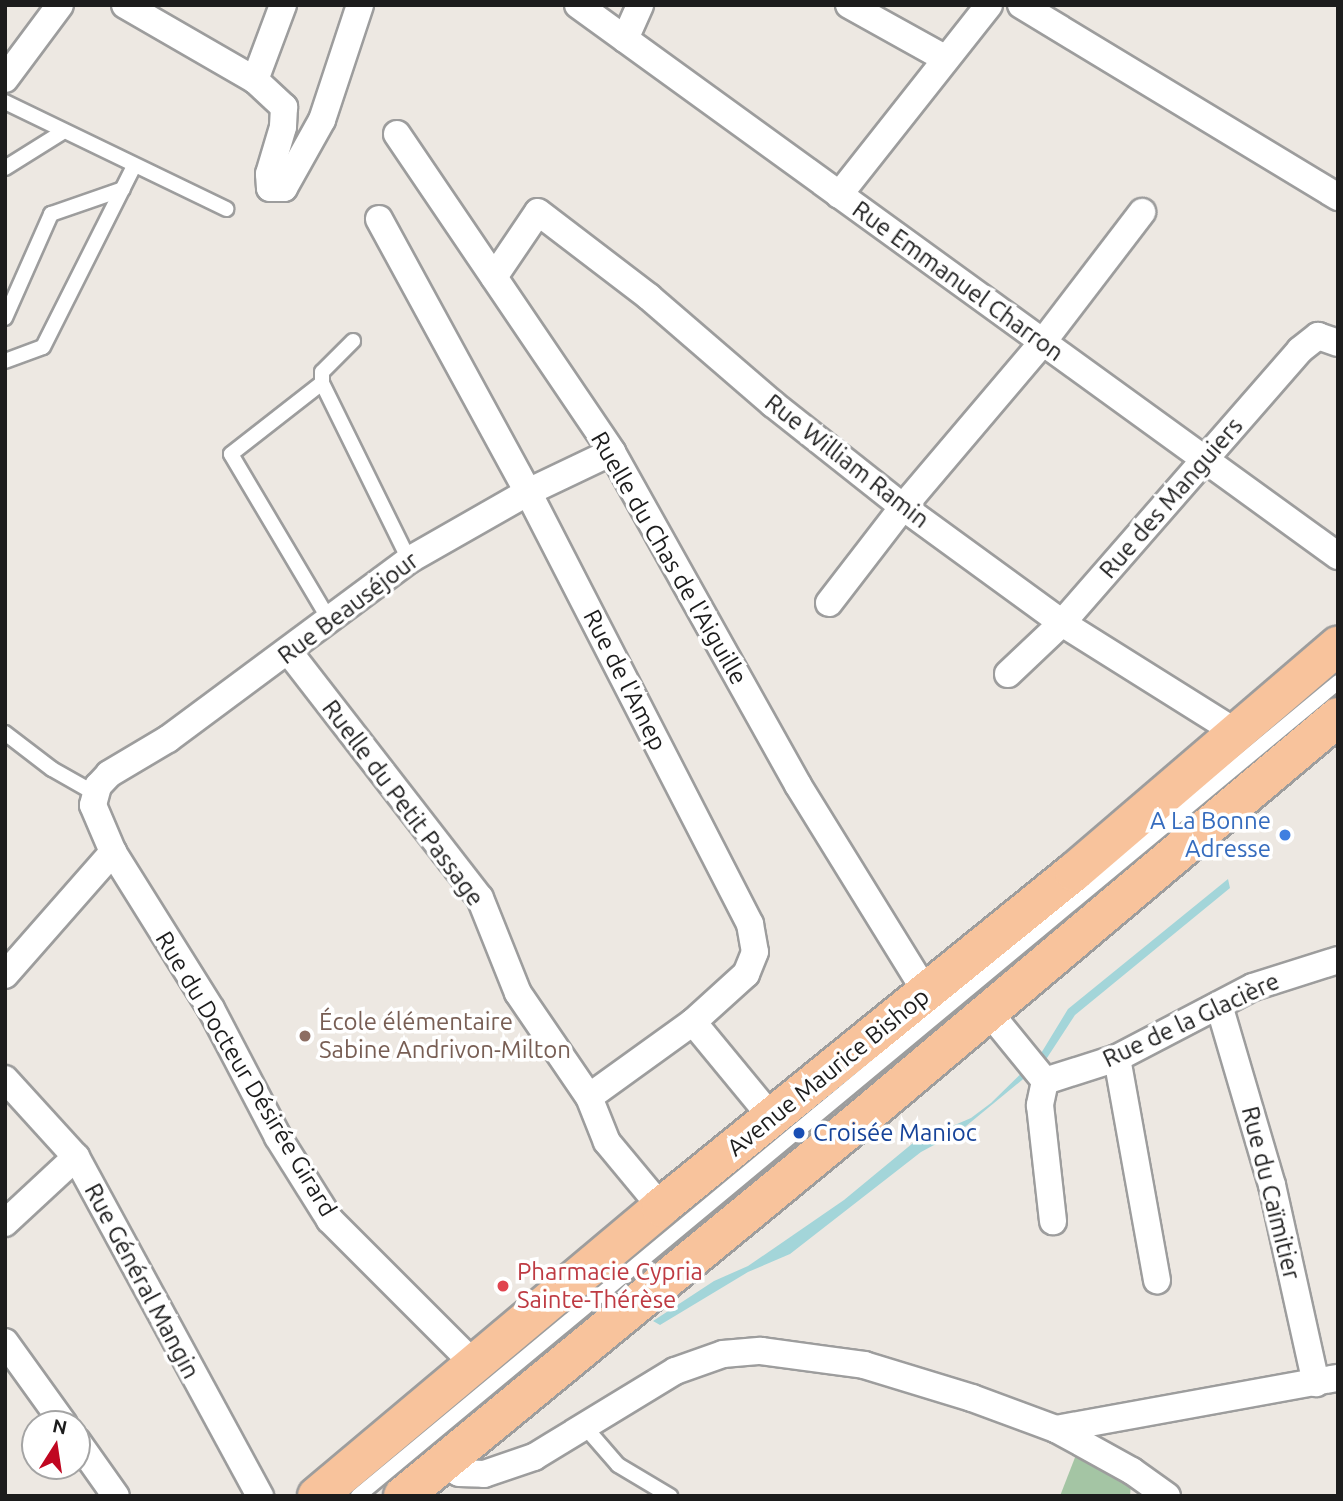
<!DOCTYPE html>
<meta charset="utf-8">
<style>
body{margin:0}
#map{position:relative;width:1343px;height:1501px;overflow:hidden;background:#ede8e2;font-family:Ubuntu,sans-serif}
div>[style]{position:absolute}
.cemetery>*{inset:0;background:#a4c5a4}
.water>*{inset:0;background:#a3d5d9}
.roads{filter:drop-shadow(2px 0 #9d9d9d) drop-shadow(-2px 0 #9d9d9d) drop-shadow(0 2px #9d9d9d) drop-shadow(0 -2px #9d9d9d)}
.service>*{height:14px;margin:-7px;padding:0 7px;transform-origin:7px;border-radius:7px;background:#fff}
.minor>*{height:26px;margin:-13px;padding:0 13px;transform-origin:13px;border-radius:13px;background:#fff}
.primary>*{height:38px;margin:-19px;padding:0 19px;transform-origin:19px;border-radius:19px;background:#f8c39c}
.dots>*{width:19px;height:19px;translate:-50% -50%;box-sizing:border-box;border:4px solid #fff;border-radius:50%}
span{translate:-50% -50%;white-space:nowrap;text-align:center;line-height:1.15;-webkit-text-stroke:7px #fff;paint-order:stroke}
.street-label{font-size:24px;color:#1c1c1c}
.shop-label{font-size:24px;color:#366cbe}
.right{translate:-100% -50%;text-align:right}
.education-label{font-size:24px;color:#785e54}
.left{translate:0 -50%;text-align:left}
.transit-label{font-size:24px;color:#164399}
.health-label{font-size:24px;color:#be3a42}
.frame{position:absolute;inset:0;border:7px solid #1c1c1c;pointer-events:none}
.north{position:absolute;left:21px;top:1410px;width:70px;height:70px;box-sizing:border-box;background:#fff;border:2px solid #a4a4a4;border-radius:50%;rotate:12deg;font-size:19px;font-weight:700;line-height:28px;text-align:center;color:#1c1c1c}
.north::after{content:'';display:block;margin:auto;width:24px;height:32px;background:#c00721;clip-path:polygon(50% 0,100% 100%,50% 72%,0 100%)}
</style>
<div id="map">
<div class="cemetery">
<div style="clip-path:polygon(1081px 1442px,1132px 1471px,1130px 1496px,1060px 1496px)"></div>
</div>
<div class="water">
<div style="clip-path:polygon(1228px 879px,1230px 888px,1075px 1015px,1045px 1061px,960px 1131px,921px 1152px,790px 1254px,748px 1272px,660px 1325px,653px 1321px,714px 1281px,748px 1266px,844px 1200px,913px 1143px,971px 1118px,991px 1103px,1040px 1055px,1068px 1009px)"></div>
</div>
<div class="roads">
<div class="service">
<div style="left:5px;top:102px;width:246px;rotate:25.8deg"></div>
<div style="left:5px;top:168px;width:66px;rotate:-32deg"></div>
<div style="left:5px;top:318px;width:114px;rotate:-66.1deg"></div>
<div style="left:51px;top:214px;width:76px;rotate:-19.1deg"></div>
<div style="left:5px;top:361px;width:40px;rotate:-20.2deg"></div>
<div style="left:43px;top:347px;width:203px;rotate:-63.3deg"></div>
<div style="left:322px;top:383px;width:197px;rotate:63.8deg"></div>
<div style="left:330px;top:621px;width:194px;rotate:-120.7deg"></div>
<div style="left:231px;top:454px;width:115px;rotate:-38deg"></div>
<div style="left:322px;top:383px;width:11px;rotate:-90deg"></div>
<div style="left:322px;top:372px;width:44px;rotate:-45deg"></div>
<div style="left:5px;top:733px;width:59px;rotate:37.5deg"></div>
<div style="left:52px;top:769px;width:51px;rotate:29.6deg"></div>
<div style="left:585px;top:1427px;width:50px;rotate:49deg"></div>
<div style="left:618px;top:1465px;width:61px;rotate:30.8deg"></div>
<div style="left:358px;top:1496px;width:1274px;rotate:-39.71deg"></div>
</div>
<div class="minor">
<div style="left:125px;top:5px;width:150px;rotate:30deg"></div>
<div style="left:255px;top:80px;width:80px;rotate:-69.5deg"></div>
<div style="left:578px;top:5px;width:939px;rotate:35.94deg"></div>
<div style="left:849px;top:5px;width:111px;rotate:29.1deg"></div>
<div style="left:1021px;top:5px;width:371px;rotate:31.2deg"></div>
<div style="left:625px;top:39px;width:37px;rotate:-66deg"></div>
<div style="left:5px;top:79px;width:92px;rotate:-53.4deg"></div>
<div style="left:255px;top:80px;width:40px;rotate:43deg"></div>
<div style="left:284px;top:107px;width:20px;rotate:93deg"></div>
<div style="left:283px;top:127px;width:49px;rotate:106.6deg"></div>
<div style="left:269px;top:174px;width:14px;rotate:86deg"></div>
<div style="left:270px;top:188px;width:14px"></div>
<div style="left:284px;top:188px;width:78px;rotate:-60.8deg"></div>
<div style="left:322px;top:120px;width:121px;rotate:-71.7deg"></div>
<div style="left:397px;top:134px;width:384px;rotate:55.9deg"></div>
<div style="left:612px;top:452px;width:381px;rotate:60.8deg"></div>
<div style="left:798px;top:785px;width:243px;rotate:58.3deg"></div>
<div style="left:839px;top:195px;width:242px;rotate:-51.7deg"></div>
<div style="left:379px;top:219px;width:311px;rotate:61.4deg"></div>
<div style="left:528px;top:492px;width:486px;rotate:62.8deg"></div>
<div style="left:750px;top:924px;width:28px;rotate:80deg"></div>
<div style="left:755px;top:952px;width:24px;rotate:112deg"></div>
<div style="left:746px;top:974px;width:72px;rotate:137.8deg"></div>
<div style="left:693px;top:1022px;width:128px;rotate:144.2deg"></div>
<div style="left:494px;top:277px;width:78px;rotate:-55.9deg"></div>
<div style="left:538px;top:212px;width:140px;rotate:37.4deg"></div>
<div style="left:649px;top:297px;width:164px;rotate:40.8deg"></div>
<div style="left:773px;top:404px;width:166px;rotate:38.4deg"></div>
<div style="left:903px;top:507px;width:197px;rotate:36.1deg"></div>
<div style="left:1062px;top:623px;width:205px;rotate:32.1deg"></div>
<div style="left:829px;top:603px;width:121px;rotate:-52.4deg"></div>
<div style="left:903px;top:507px;width:215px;rotate:-49.7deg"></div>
<div style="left:1042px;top:343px;width:165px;rotate:-52.6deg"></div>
<div style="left:289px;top:652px;width:311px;rotate:52.2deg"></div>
<div style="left:480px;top:898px;width:102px;rotate:68.2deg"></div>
<div style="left:518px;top:993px;width:126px;rotate:55.7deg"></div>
<div style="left:589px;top:1097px;width:48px;rotate:68.2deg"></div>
<div style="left:607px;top:1142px;width:85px;rotate:50.3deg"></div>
<div style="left:1008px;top:674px;width:74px;rotate:-43.4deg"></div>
<div style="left:1062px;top:623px;width:362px;rotate:-48.9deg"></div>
<div style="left:1300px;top:350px;width:23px;rotate:-38deg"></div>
<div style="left:1318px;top:336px;width:21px;rotate:19deg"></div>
<div style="left:5px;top:975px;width:164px;rotate:-48.7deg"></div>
<div style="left:1219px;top:1005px;width:188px;rotate:73.6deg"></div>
<div style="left:1272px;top:1185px;width:203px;rotate:77.5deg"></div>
<div style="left:988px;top:1011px;width:90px;rotate:50.8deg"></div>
<div style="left:1045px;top:1081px;width:76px;rotate:-17.7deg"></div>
<div style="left:1117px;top:1058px;width:153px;rotate:-27.6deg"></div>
<div style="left:1253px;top:987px;width:89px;rotate:-17.6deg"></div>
<div style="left:693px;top:1022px;width:124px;rotate:50.5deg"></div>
<div style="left:1117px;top:1058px;width:226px;rotate:79.8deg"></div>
<div style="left:5px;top:1079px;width:105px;rotate:47.7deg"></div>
<div style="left:76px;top:1157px;width:386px;rotate:61.5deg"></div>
<div style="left:1045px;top:1081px;width:25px;rotate:102deg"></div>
<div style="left:1040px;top:1105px;width:117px;rotate:83.6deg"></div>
<div style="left:5px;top:1223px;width:97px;rotate:-42.9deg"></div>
<div style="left:5px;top:1342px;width:101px;rotate:54.3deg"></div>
<div style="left:474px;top:1364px;width:204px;rotate:-135deg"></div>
<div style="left:330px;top:1220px;width:98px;rotate:-122.1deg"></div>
<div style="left:278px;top:1137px;width:144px;rotate:-117.6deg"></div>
<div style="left:211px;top:1009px;width:185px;rotate:-122deg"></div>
<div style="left:113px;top:852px;width:51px;rotate:-113.1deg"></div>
<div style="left:93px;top:805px;width:20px;rotate:-75deg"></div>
<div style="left:98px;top:786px;width:16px;rotate:-47deg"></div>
<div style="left:109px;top:774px;width:69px;rotate:-30.7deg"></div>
<div style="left:168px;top:739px;width:300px;rotate:-36.6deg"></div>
<div style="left:409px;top:560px;width:137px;rotate:-29.7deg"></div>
<div style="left:528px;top:492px;width:93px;rotate:-25.5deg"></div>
<div style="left:1056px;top:1429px;width:287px;rotate:-10.3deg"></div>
<div style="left:77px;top:1441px;width:67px;rotate:54.7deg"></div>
<div style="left:443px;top:1464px;width:18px;rotate:29deg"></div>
<div style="left:459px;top:1473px;width:25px;rotate:2deg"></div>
<div style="left:484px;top:1474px;width:53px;rotate:-18.8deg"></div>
<div style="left:534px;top:1457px;width:165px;rotate:-31.4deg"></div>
<div style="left:675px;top:1371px;width:51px;rotate:-19.5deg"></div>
<div style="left:723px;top:1354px;width:38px;rotate:-5deg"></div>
<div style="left:761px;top:1351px;width:104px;rotate:7.7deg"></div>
<div style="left:864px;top:1365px;width:113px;rotate:17deg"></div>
<div style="left:972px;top:1398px;width:90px;rotate:20.3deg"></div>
<div style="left:1056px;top:1429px;width:87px;rotate:28.9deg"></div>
<div style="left:1132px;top:1471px;width:43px;rotate:35.5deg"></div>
</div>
<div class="primary">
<div style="left:317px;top:1496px;width:449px;rotate:-40deg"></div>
<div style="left:661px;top:1207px;width:532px;rotate:-39.05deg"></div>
<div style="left:1074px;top:872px;width:348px;rotate:-40.6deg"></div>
<div style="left:403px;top:1496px;width:584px;rotate:-39.44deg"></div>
<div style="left:854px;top:1125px;width:633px;rotate:-40.13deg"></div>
</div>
</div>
<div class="dots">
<div style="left:1285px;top:835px;background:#3f7fe0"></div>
<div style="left:305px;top:1036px;background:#8d6e63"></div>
<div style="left:799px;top:1133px;background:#1a4fb4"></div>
<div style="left:503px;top:1286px;background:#e0444e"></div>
</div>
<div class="street-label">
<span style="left:958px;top:281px;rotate:36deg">Rue Emmanuel Charron</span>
<span style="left:847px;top:461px;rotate:38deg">Rue William Ramin</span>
<span style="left:1171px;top:498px;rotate:-49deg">Rue des Manguiers</span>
<span style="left:669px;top:558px;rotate:60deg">Ruelle du Chas de l'Aiguille</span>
<span style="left:348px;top:608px;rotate:-37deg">Rue Beauséjour</span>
<span style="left:625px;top:680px;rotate:63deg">Rue de l'Amep</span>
<span style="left:403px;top:803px;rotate:53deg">Ruelle du Petit Passage</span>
<span style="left:1191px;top:1020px;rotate:-25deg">Rue de la Glacière</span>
<span style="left:828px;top:1072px;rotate:-39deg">Avenue Maurice Bishop</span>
<span style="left:246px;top:1074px;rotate:59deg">Rue du Docteur Désirée Girard</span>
<span style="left:1271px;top:1193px;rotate:76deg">Rue du Caïmitier</span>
<span style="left:142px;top:1281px;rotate:62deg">Rue Général Mangin</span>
</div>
<div class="shop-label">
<span class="right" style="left:1271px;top:835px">A La Bonne<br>Adresse</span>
</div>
<div class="education-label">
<span class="left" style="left:319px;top:1036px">École élémentaire<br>Sabine Andrivon-Milton</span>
</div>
<div class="transit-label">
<span class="left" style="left:813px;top:1133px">Croisée Manioc</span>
</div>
<div class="health-label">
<span class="left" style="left:517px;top:1286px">Pharmacie Cypria<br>Sainte-Thérèse</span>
</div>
<div class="frame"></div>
<div class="north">N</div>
</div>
